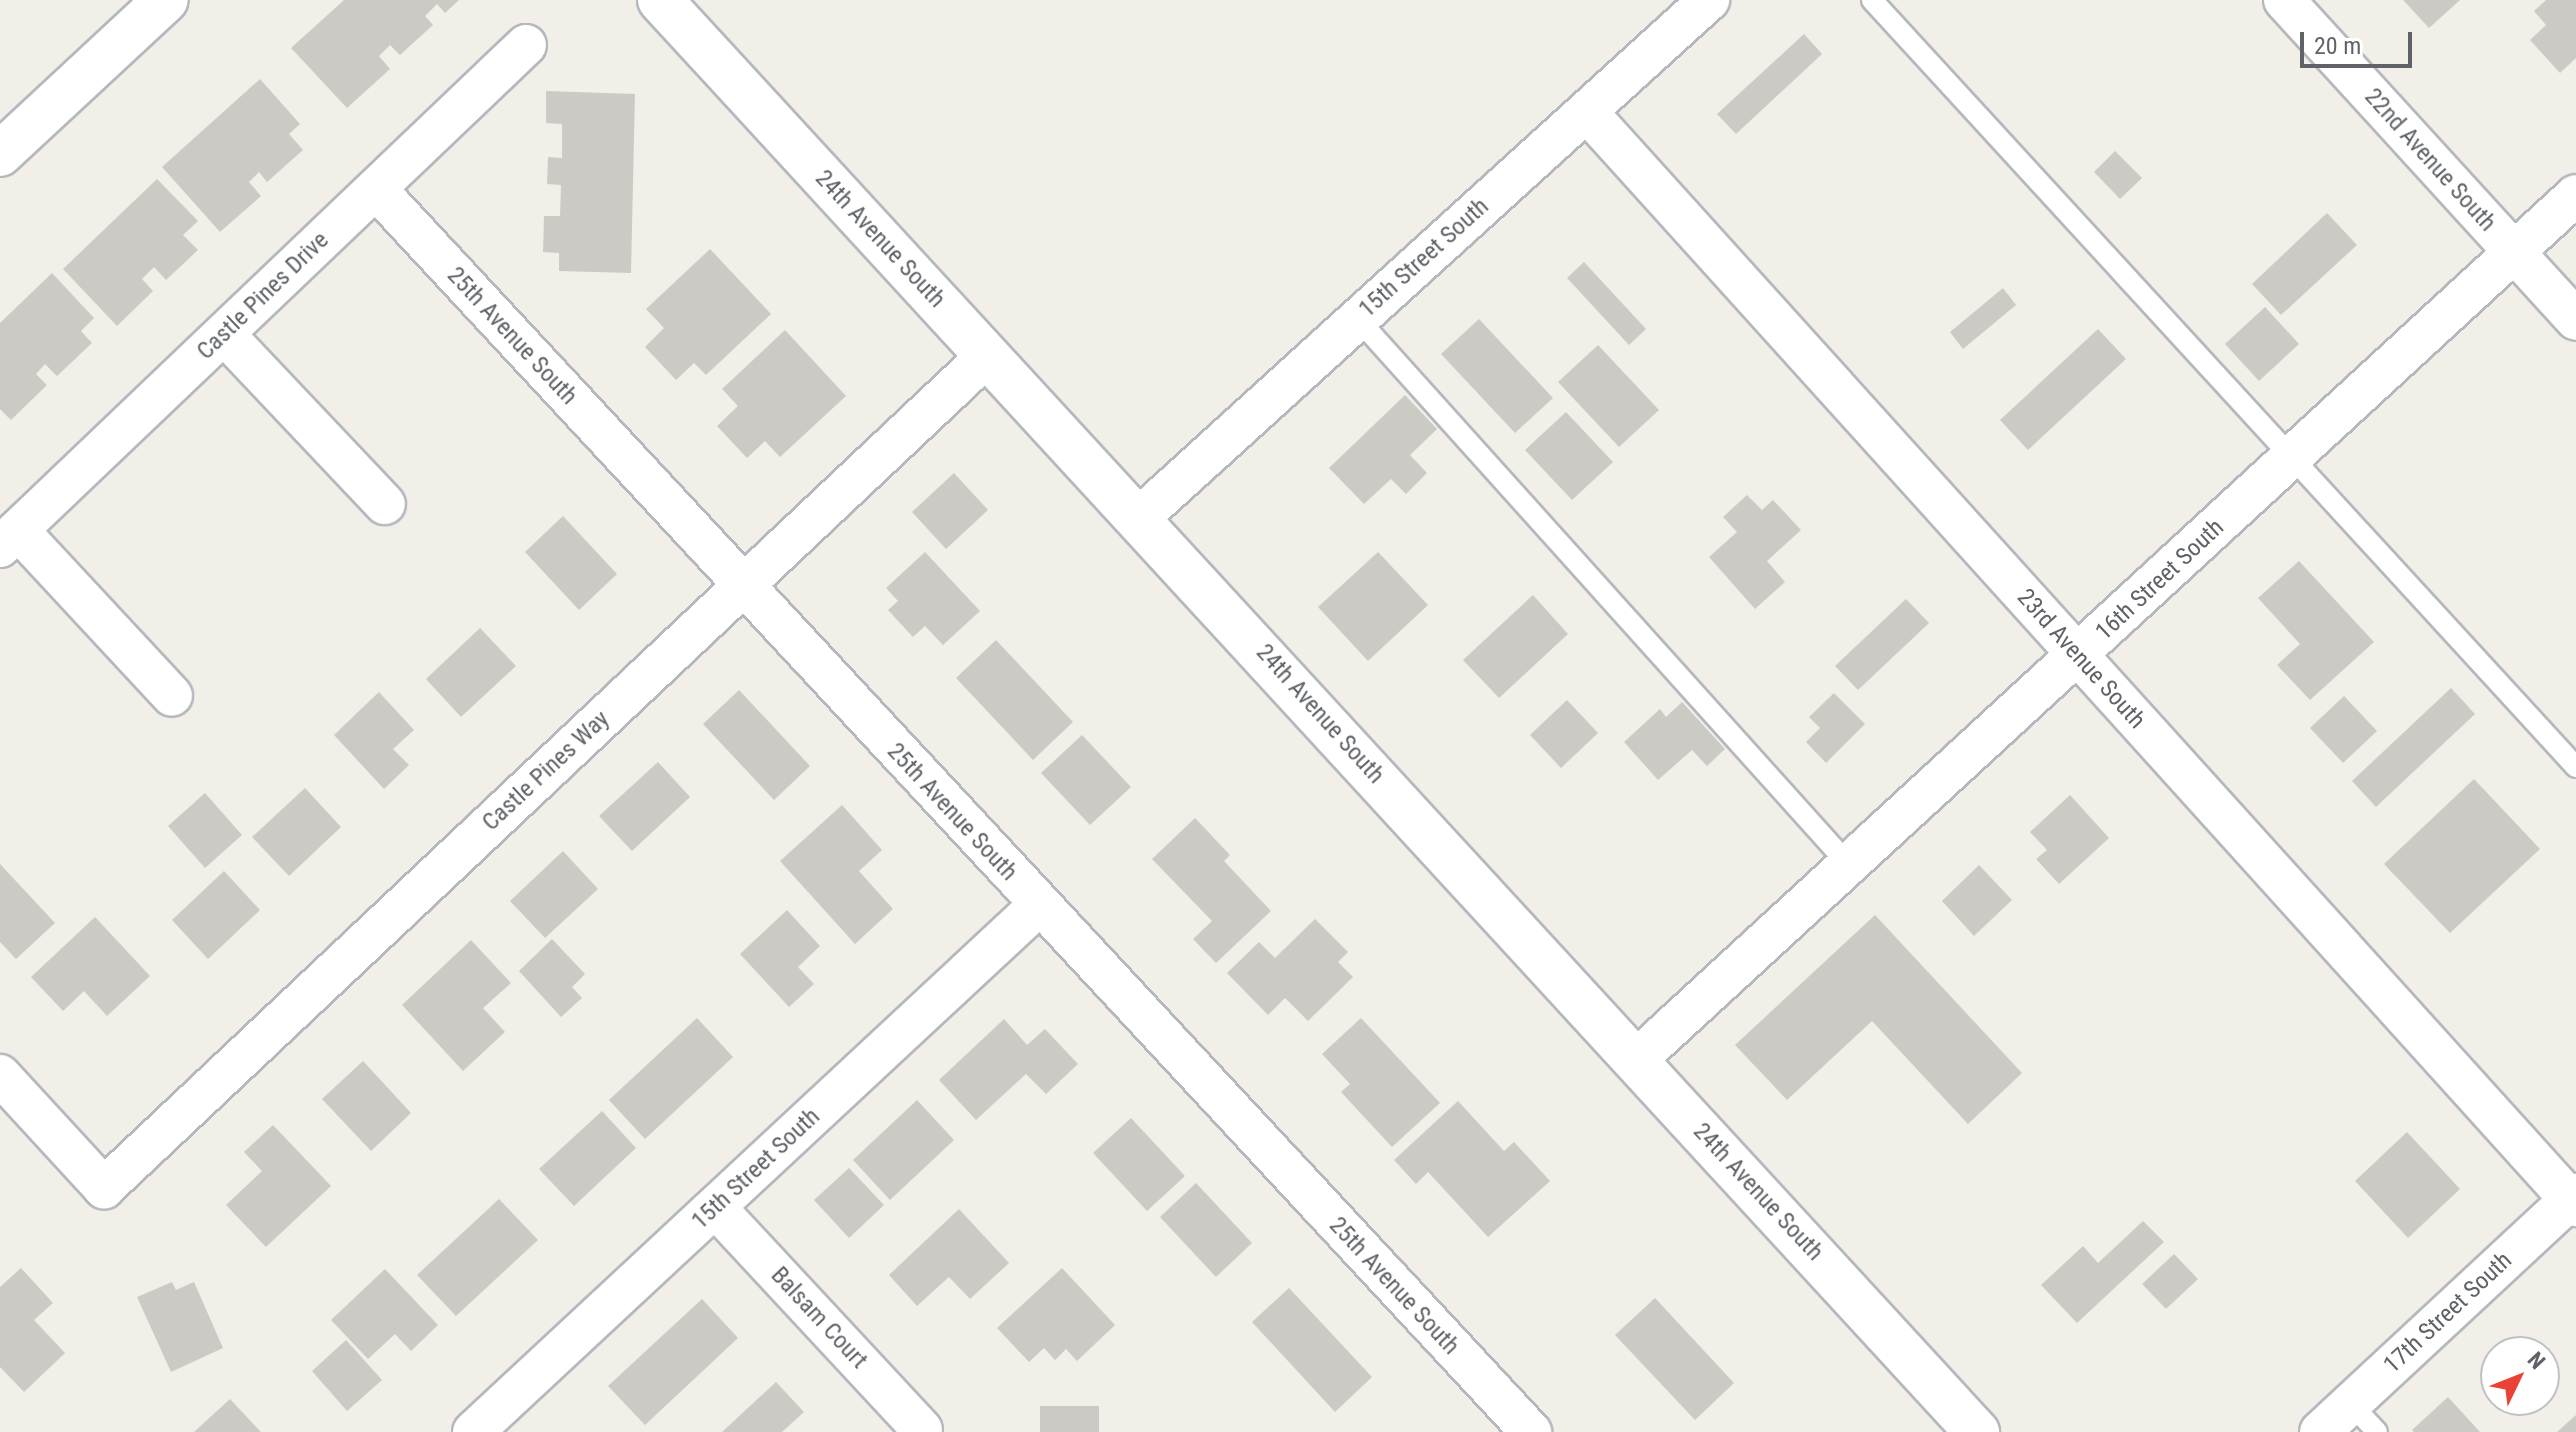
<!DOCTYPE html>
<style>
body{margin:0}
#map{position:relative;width:2576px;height:1432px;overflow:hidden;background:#f1efe8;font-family:"Roboto Condensed",sans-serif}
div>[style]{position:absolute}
.building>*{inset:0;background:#cccac5}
.roads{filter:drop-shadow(2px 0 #b5b8bc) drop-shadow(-2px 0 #b5b8bc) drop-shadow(0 2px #b5b8bc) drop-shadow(0 -2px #b5b8bc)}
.service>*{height:20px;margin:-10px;padding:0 10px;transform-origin:10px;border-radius:10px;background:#fff}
.minor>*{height:40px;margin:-20px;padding:0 20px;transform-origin:20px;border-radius:20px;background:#fff}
.tertiary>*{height:44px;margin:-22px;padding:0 22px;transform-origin:22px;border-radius:22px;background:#fff}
span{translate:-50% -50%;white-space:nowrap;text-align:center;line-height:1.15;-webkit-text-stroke:6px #fff;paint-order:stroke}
.street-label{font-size:24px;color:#5f6368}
.north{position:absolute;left:2480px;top:1336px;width:80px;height:80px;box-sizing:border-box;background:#fff;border:2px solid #bfc1c3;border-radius:50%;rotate:47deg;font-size:22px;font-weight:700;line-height:32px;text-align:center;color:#5f6368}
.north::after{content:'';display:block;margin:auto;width:28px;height:36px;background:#ea4335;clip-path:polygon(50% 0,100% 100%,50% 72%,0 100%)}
.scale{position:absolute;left:2300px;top:32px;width:112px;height:36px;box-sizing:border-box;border:4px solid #5f6368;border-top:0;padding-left:10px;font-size:24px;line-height:28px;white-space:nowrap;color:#5f6368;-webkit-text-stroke:6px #fff;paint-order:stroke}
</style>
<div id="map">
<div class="building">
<div style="clip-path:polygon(344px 0,459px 0,445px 13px,437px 4px,425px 16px,433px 25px,400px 55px,390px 45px,379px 56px,390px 69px,347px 108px,291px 48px)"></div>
<div style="clip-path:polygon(2403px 0,2460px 0,2429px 28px)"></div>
<div style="clip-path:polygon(2546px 0,2576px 0,2576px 58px,2560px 73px,2530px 40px,2546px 25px,2534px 11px)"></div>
<div style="clip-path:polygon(1804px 34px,1822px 54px,1736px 134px,1717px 114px)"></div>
<div style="clip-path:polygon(260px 79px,300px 124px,289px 134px,303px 150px,267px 182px,259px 172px,249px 182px,261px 196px,220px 232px,162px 167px)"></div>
<div style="clip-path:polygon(546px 91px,635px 94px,631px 273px,559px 271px,559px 253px,543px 252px,544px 216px,560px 216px,561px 185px,547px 184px,548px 157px,562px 158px,562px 124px,546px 123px)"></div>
<div style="clip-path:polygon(2115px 151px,2142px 178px,2120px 199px,2094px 172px)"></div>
<div style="clip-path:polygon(157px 179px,198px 221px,183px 235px,198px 250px,166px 280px,154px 267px,142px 279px,153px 291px,117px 326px,63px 269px)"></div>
<div style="clip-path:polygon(2327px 213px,2357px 245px,2281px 315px,2252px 284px)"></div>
<div style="clip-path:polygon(710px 249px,771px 314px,706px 375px,694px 363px,676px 380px,645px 347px,664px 328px,646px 309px)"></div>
<div style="clip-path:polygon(1584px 262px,1646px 329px,1629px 345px,1567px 278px)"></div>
<div style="clip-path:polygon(52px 273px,94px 318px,81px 331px,92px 343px,57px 376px,45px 364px,36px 374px,47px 385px,11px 420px,0 409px,0 323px)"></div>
<div style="clip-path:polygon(2003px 288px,2016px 305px,1963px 349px,1950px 332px)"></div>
<div style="clip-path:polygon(2265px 307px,2299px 344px,2259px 381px,2225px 344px)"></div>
<div style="clip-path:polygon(1479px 319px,1553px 398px,1515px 433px,1441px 354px)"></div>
<div style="clip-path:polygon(2098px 329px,2126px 359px,2028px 450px,2000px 420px)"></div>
<div style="clip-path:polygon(785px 330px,846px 396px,780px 457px,765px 441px,747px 458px,717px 426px,738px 406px,722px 389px)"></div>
<div style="clip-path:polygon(1598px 345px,1659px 410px,1619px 447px,1558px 382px)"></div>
<div style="clip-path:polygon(1405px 395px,1437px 429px,1410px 455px,1427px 473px,1406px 494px,1391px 479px,1364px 504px,1329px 468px)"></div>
<div style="clip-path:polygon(1566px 412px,1613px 462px,1572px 500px,1525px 450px)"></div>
<div style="clip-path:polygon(954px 473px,988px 510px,946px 549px,912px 512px)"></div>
<div style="clip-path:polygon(1747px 495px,1762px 510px,1773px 500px,1801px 530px,1767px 561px,1785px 582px,1755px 609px,1709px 557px,1737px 532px,1723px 517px)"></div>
<div style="clip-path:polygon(563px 516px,617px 574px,579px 610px,525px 552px)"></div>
<div style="clip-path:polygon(925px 552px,980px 611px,943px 645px,925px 626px,913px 637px,888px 610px,898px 601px,886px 588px)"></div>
<div style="clip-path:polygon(1378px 552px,1428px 605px,1368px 661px,1318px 607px)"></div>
<div style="clip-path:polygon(2299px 561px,2374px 642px,2310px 700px,2277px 665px,2300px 644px,2258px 598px)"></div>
<div style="clip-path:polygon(1533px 595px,1568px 634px,1499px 698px,1463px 660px)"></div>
<div style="clip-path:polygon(1906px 599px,1929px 623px,1858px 690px,1835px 666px)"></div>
<div style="clip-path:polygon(480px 628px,516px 666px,461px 717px,426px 679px)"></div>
<div style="clip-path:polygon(996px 640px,1073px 722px,1033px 760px,956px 678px)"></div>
<div style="clip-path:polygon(2451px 688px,2475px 714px,2376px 807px,2352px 781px)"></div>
<div style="clip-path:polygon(739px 690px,810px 766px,774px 800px,703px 724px)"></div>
<div style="clip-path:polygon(379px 692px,414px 730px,393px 749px,409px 765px,384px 789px,334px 735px)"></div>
<div style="clip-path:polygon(1834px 693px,1865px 724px,1826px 763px,1806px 742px,1820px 728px,1809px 717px)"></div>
<div style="clip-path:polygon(2344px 696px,2377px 731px,2343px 763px,2310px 728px)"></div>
<div style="clip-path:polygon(1567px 700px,1598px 733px,1561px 768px,1530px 735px)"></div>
<div style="clip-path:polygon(1682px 702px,1725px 749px,1707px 766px,1692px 750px,1658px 780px,1624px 742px,1660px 709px,1666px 717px)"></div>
<div style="clip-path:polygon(1082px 735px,1131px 787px,1090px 825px,1041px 773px)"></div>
<div style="clip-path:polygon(658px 762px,690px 797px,632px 851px,599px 816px)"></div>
<div style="clip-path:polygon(2474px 779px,2540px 849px,2450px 933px,2384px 864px)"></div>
<div style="clip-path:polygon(305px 788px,341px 827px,289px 876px,252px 837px)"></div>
<div style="clip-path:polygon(205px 793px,242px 835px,205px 868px,168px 826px)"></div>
<div style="clip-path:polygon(2070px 795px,2109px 838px,2059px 884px,2036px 859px,2047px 850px,2030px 832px)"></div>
<div style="clip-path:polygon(842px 805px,882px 850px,859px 871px,893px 909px,855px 944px,780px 861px)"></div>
<div style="clip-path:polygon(1195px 818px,1230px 855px,1224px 861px,1271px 911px,1216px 963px,1193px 939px,1212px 921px,1152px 859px)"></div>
<div style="clip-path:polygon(563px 851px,598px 889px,545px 938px,510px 901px)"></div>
<div style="clip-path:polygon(0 864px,55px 923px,16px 959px,0 942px)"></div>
<div style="clip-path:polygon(1979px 865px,2012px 900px,1974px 936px,1942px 901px)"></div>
<div style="clip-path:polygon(224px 871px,260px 910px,208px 959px,172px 920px)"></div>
<div style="clip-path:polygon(787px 910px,820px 946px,798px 967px,814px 984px,789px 1007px,740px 954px)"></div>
<div style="clip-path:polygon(1875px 915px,2022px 1073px,1968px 1124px,1872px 1021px,1787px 1100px,1735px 1045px)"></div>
<div style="clip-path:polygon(95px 917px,150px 976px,107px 1016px,84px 991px,63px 1011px,31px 977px)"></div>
<div style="clip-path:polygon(1315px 919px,1348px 952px,1338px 962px,1353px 977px,1308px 1021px,1285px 998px,1268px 1015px,1227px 973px,1259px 942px,1275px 958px)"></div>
<div style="clip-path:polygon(552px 939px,585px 974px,572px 987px,582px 998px,561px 1017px,519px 971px)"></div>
<div style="clip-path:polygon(471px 940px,511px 983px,483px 1008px,505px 1032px,463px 1071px,402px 1005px)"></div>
<div style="clip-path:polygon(697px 1018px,733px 1057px,645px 1139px,609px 1100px)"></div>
<div style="clip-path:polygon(1361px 1018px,1440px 1103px,1392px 1147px,1341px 1092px,1350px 1084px,1322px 1054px)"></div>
<div style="clip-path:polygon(1004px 1019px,1027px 1045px,1045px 1029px,1078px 1064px,1046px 1094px,1026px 1074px,976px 1120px,939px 1080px)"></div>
<div style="clip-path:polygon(363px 1061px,411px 1113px,371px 1151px,322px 1099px)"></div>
<div style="clip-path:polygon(917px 1100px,954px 1140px,890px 1200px,853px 1160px)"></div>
<div style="clip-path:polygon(1458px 1101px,1504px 1151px,1514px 1142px,1550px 1181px,1488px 1237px,1428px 1172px,1416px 1184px,1394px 1160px)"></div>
<div style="clip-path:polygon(602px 1111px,636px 1148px,574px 1206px,539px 1169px)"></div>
<div style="clip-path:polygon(1131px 1118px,1185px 1176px,1147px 1211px,1093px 1153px)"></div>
<div style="clip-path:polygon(273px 1125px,331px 1186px,266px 1247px,226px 1205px,262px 1171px,244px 1152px)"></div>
<div style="clip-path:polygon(2407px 1132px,2460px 1189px,2408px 1238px,2355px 1181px)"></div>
<div style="clip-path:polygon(849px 1168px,884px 1205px,849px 1238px,814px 1200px)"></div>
<div style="clip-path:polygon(1196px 1183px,1252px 1243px,1216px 1277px,1160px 1217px)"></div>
<div style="clip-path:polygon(499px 1199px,538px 1240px,456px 1316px,417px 1275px)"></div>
<div style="clip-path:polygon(959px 1209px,1009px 1263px,970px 1299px,949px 1277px,917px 1306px,889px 1275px)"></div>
<div style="clip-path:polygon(2143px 1221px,2164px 1242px,2077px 1323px,2041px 1285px,2083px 1246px,2098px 1263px)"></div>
<div style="clip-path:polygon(2174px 1254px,2198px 1279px,2166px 1309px,2142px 1284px)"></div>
<div style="clip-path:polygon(21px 1268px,53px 1303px,34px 1320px,65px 1353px,24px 1392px,0 1367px,0 1287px)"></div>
<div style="clip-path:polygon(1062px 1268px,1115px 1325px,1077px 1361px,1066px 1349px,1055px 1360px,1044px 1348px,1029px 1362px,997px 1328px)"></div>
<div style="clip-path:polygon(385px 1269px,438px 1325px,411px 1351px,395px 1334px,368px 1359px,331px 1320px)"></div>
<div style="clip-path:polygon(172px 1282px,176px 1290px,194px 1282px,223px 1348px,171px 1372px,137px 1297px)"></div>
<div style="clip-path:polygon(1289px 1288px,1372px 1377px,1335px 1412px,1252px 1322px)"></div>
<div style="clip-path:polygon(1655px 1298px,1734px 1383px,1695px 1420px,1615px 1335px)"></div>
<div style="clip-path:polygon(702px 1299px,738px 1338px,645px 1425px,608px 1386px)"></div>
<div style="clip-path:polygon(346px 1340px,382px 1380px,347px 1411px,312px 1371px)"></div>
<div style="clip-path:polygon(776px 1382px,804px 1412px,782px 1432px,722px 1432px)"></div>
<div style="clip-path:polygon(2448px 1397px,2480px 1432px,2414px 1432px,2412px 1430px)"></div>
<div style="clip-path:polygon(230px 1399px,261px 1432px,194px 1432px)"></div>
<div style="clip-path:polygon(1040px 1406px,1099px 1406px,1099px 1432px,1040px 1432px)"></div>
<div style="clip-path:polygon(2576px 1415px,2576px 1432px,2557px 1432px)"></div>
</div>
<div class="roads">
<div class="service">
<div style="left:1872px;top:0;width:1041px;rotate:47.45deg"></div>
<div style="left:1357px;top:318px;width:736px;rotate:48.03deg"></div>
<div style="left:2351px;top:1404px;width:38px;rotate:47deg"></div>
</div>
<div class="minor">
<div style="left:2284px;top:0;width:433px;rotate:47.6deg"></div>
<div style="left:1587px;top:112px;width:1475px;rotate:47.89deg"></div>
<div style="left:376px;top:189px;width:1697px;rotate:47.1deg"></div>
<div style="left:224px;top:334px;width:234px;rotate:46.6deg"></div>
<div style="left:1140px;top:517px;width:769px;rotate:-42.26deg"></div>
<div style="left:18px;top:530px;width:226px;rotate:47.1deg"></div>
<div style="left:0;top:547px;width:727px;rotate:-43.66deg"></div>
<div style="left:1636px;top:1060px;width:1277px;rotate:-42.62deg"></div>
<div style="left:0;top:1075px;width:154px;rotate:47.4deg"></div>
<div style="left:104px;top:1188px;width:1215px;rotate:-43.3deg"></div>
<div style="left:715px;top:1207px;width:304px;rotate:47.1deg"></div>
<div style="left:473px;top:1432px;width:772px;rotate:-42.95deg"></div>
<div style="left:2320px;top:1432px;width:350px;rotate:-42.9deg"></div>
</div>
<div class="tertiary">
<div style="left:660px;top:0;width:1946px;rotate:47.4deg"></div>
<div style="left:0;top:154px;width:226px;rotate:-42.9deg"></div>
</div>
</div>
<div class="street-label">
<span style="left:2430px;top:160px;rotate:48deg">22nd Avenue South</span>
<span style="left:880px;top:239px;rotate:47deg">24th Avenue South</span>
<span style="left:1424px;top:258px;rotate:-42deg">15th Street South</span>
<span style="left:263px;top:296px;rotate:-44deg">Castle Pines Drive</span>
<span style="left:512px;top:336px;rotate:47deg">25th Avenue South</span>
<span style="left:2160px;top:580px;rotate:-43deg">16th Street South</span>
<span style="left:2081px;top:659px;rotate:48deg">23rd Avenue South</span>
<span style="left:1320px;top:714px;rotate:48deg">24th Avenue South</span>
<span style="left:546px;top:771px;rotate:-43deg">Castle Pines Way</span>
<span style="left:952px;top:812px;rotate:47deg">25th Avenue South</span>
<span style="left:756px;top:1169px;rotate:-43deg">15th Street South</span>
<span style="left:1758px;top:1192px;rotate:47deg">24th Avenue South</span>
<span style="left:1394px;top:1286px;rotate:47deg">25th Avenue South</span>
<span style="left:2448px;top:1313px;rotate:-43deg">17th Street South</span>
<span style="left:819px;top:1318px;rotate:47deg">Balsam Court</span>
</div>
<div class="north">N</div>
<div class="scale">20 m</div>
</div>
